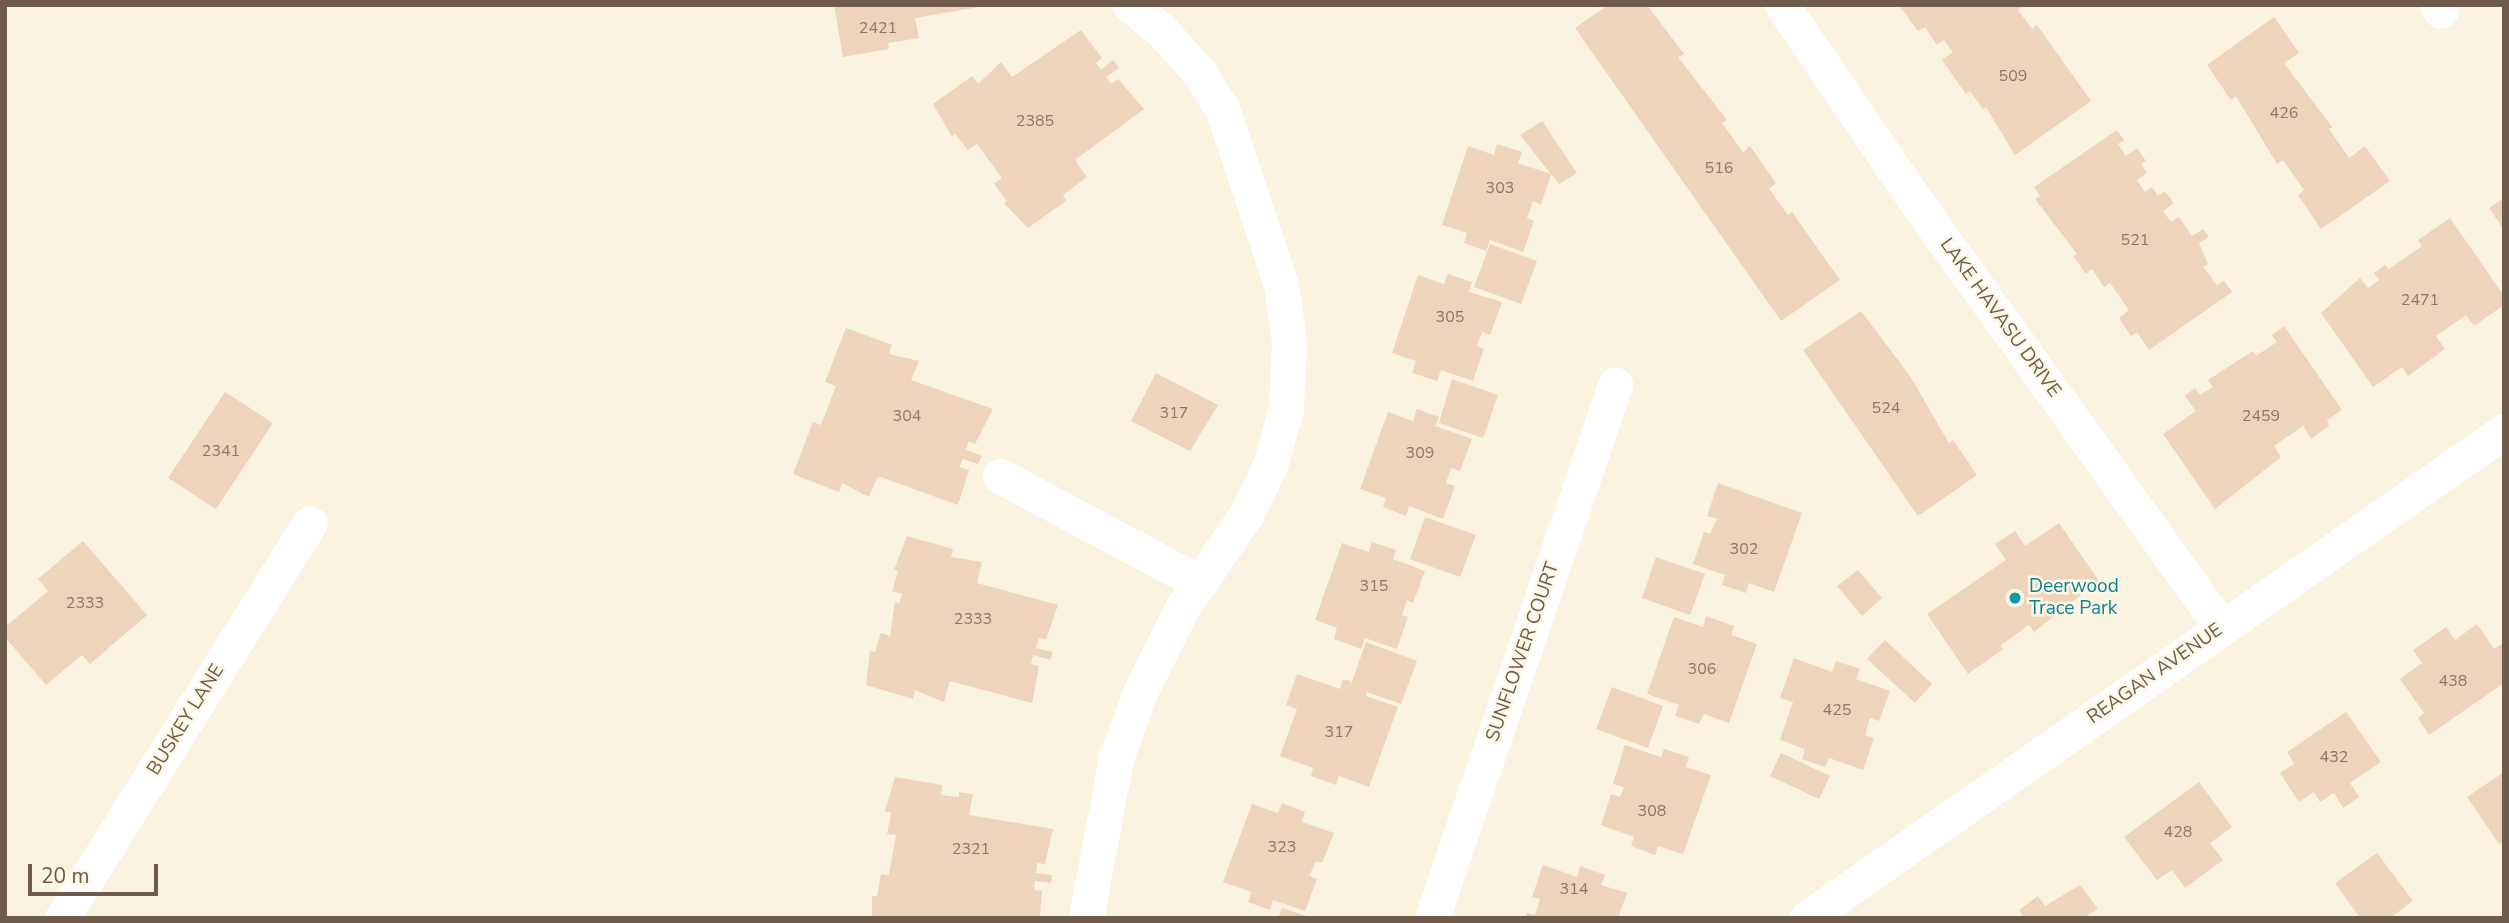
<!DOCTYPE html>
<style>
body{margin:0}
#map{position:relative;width:2509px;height:923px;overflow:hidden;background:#faf3e0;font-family:"Nunito Sans",sans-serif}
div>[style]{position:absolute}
.building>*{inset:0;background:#edd4ba}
.minor>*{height:35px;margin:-17.5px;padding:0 17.5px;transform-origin:17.5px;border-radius:17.5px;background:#fff}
.dots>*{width:19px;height:19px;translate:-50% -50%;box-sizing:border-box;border:4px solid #fdf7e6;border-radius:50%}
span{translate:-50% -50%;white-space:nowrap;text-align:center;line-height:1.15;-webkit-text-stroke:5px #fdf7e6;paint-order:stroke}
.number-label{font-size:16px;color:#8e7966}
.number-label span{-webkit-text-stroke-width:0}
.street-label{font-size:19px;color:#6e5b4a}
.culture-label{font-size:19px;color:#0d838f}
.left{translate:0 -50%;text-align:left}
.frame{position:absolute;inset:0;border:7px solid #6e5b4a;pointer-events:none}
.scale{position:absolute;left:28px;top:864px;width:130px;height:32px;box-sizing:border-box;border:4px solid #6e5b4a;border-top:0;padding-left:9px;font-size:21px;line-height:24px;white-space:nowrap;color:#6e5b4a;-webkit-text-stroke:5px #fdf7e6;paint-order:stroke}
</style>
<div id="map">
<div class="building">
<div style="clip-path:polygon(834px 5px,979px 5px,979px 7px,915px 18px,919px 38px,888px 43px,889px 49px,843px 57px)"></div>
<div style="clip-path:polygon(1608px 5px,1647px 5px,1684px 54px,1678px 57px,1727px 120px,1722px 123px,1743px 152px,1750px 146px,1776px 183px,1769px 189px,1788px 215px,1792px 212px,1840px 280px,1781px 321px,1575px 28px)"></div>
<div style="clip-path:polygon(1899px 5px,2024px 5px,2018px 10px,2032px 29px,2037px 25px,2091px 101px,2015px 155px,1986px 107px,1983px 109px,1970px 91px,1966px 94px,1942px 60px,1953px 52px,1944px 40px,1937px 45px,1925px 27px,1918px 31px)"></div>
<div style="clip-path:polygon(2274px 17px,2299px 53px,2284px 63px,2332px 127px,2329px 129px,2349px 158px,2365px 146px,2390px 181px,2321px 229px,2298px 195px,2304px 190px,2283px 160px,2277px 164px,2236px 96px,2231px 100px,2207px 65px)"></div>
<div style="clip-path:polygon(1081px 30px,1102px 58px,1096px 63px,1101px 70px,1113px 60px,1119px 68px,1106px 77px,1111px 84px,1118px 79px,1144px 109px,1075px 160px,1087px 177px,1063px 195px,1066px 201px,1028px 228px,1004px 203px,1007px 201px,994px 184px,1002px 178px,977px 144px,968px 150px,955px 134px,952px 137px,933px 104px,972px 76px,978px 84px,1001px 62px,1012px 77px)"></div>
<div style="clip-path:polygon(1542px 121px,1577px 173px,1559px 184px,1520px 135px)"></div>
<div style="clip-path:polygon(2117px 130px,2124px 140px,2118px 144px,2126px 156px,2137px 148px,2146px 161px,2141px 164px,2147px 173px,2137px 180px,2145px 192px,2152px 187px,2158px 196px,2165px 191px,2174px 203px,2163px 211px,2171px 222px,2179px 217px,2192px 236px,2203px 229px,2209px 237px,2199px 243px,2208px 264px,2203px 267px,2217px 285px,2224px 281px,2232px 292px,2149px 350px,2137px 332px,2131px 336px,2119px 318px,2129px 310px,2110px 283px,2104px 287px,2092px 269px,2086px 274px,2073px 256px,2077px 254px,2035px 199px,2040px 196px,2034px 187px)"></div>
<div style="clip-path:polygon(1497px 144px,1522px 152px,1518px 163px,1551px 174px,1541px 205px,1533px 201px,1527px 218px,1534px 221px,1523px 252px,1490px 240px,1486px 251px,1464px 243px,1467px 233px,1442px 225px,1468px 146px,1494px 155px)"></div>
<div style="clip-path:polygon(2504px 198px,2504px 230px,2489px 208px)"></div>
<div style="clip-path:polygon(2450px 218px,2504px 296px,2504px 305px,2474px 326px,2466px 315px,2436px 336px,2445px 349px,2408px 376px,2402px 367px,2373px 387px,2321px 313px,2360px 278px,2368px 288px,2379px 280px,2374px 273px,2385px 265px,2389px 269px,2422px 246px,2418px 240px)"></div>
<div style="clip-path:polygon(1490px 244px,1537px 261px,1521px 304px,1474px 287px)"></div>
<div style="clip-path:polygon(1448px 274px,1472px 282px,1469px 292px,1502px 302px,1490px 335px,1482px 332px,1477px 346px,1484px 349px,1473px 381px,1441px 370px,1437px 381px,1412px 373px,1416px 361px,1392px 353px,1418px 275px,1444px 284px)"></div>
<div style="clip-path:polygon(1861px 311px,1910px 376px,1949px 443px,1953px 440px,1977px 475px,1918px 516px,1803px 350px)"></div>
<div style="clip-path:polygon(2284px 326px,2342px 410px,2327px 420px,2329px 426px,2311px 439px,2303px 426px,2274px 446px,2281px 457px,2215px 509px,2163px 434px,2196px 411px,2185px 396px,2195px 388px,2200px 395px,2213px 387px,2208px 380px,2253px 351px,2256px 356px,2277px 342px,2272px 335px)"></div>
<div style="clip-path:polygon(846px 328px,892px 345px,889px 354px,919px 361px,911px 380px,993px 409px,975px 444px,969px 441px,966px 450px,982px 456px,978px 464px,963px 459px,959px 467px,969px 470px,958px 505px,878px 476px,869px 497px,842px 483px,839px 492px,793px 474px,813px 422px,821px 425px,836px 386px,825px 382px)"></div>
<div style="clip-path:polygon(1156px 373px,1218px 405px,1190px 451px,1131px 421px)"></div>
<div style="clip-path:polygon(1452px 379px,1498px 395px,1483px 438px,1439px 423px)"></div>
<div style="clip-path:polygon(225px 392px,273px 423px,216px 509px,168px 478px)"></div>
<div style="clip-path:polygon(1417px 409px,1439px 417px,1435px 426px,1472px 439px,1460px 471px,1451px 468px,1446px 483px,1455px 486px,1443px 519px,1409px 506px,1406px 516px,1383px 507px,1386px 498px,1360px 489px,1388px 412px,1413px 421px)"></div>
<div style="clip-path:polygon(1718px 483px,1802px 513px,1774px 592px,1749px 583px,1746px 593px,1722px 585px,1725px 575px,1693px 564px,1704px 532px,1710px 534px,1717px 519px,1707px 516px)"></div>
<div style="clip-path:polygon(1425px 517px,1476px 535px,1460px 577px,1410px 559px)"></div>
<div style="clip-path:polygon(2059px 523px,2099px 581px,2034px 632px,2029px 625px,2001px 645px,2003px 649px,1968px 674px,1927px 614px,2006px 560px,1995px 544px,2015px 531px,2025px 546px)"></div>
<div style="clip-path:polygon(907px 536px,953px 549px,951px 557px,982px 562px,977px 583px,1058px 605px,1046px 639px,1039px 638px,1036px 648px,1053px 652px,1050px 660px,1033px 655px,1031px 664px,1039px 666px,1032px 703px,950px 681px,944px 702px,915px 690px,913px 699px,866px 685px,870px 651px,875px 652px,881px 633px,890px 636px,895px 602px,899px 603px,902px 594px,892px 591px,898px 571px,894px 570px)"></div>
<div style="clip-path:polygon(83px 541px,147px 615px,90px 664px,82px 655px,46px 685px,5px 637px,5px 627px,48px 591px,38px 579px)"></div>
<div style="clip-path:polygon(1372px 542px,1396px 550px,1393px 559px,1425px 571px,1413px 603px,1407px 600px,1402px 615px,1408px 617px,1397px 649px,1365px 638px,1361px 649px,1334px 639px,1337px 628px,1315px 620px,1342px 543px,1369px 552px)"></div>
<div style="clip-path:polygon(1656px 557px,1705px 574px,1690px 615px,1642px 598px)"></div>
<div style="clip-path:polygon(1858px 570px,1882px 598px,1862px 616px,1837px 586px)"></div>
<div style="clip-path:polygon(1706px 616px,1734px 626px,1731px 635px,1757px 644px,1729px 723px,1704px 714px,1699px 724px,1675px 716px,1679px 705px,1647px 694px,1674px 617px,1703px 627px)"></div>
<div style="clip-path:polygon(2477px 624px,2494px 649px,2502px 644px,2504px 646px,2504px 683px,2429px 735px,2418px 718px,2424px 713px,2400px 679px,2422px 663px,2413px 650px,2446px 627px,2455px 640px)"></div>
<div style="clip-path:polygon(1885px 640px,1932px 684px,1915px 703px,1867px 659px)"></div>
<div style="clip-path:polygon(1366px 642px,1417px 661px,1401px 704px,1367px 692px,1366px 696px,1398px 707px,1369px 787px,1339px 776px,1336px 785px,1311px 776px,1313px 768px,1280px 756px,1297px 709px,1286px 705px,1297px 674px,1340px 689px,1343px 679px,1351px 681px,1350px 687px)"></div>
<div style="clip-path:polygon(1794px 658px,1832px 672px,1836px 661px,1860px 669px,1856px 679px,1890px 691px,1879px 721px,1870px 718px,1865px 735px,1874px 738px,1863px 770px,1829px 758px,1825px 767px,1802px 759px,1805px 749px,1780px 740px,1793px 702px,1780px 698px)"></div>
<div style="clip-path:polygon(1612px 687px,1663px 706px,1648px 748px,1596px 729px)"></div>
<div style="clip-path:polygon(2346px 712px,2381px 762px,2350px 783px,2359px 797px,2343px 808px,2334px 793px,2320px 802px,2314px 792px,2299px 802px,2280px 773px,2294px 764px,2287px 752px)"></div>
<div style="clip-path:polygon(1625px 745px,1661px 757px,1664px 749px,1689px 757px,1686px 767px,1711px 775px,1683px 854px,1658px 846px,1655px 855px,1631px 846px,1634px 837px,1601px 825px,1611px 794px,1620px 797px,1624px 787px,1613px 784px)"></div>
<div style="clip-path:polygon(1781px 753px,1830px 776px,1819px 799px,1770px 776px)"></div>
<div style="clip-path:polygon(2504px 772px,2504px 840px,2499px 844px,2467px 797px)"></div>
<div style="clip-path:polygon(895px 777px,942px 785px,941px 795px,959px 797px,959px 792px,973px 794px,969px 815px,1053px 829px,1045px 864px,1037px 863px,1036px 873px,1052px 875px,1051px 883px,1035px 881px,1034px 890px,1042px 891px,1040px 918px,872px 918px,872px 896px,877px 896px,881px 874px,889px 875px,896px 835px,887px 834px,891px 813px,885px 811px)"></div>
<div style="clip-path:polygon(2199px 782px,2232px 827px,2210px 843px,2223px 860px,2185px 888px,2172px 870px,2157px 880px,2124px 837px)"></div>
<div style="clip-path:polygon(1282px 803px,1305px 812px,1302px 822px,1334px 833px,1322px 863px,1316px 861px,1309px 876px,1317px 879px,1305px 911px,1273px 900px,1270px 910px,1248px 902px,1252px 892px,1223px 882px,1252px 804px,1278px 813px)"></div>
<div style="clip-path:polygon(2377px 853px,2413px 901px,2390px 918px,2360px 918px,2335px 883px)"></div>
<div style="clip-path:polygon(1543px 865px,1577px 877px,1580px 866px,1605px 875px,1601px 885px,1627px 893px,1618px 918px,1525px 918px,1527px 913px,1535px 915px,1540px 899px,1532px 897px)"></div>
<div style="clip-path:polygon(2080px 885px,2098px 909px,2084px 918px,2024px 918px,2019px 910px,2038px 896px,2045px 906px)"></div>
<div style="clip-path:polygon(1282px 908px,1310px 917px,1310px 918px,1278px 918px)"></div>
</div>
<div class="minor">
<div style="left:1782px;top:5px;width:240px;rotate:55.7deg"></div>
<div style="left:1917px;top:203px;width:523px;rotate:54.33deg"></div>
<div style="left:2437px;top:5px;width:7px;rotate:56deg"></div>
<div style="left:1000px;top:476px;width:227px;rotate:28.1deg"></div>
<div style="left:62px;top:918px;width:466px;rotate:-57.9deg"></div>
<div style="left:1086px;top:918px;width:163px;rotate:-79.4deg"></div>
<div style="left:1116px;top:758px;width:72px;rotate:-69.8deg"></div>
<div style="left:1141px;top:690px;width:89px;rotate:-63.4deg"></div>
<div style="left:1181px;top:610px;width:117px;rotate:-55.8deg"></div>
<div style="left:1247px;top:513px;width:55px;rotate:-64.4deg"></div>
<div style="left:1271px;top:463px;width:57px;rotate:-74.7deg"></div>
<div style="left:1286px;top:408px;width:67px;rotate:-87.4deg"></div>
<div style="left:1289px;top:341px;width:57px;rotate:-98.1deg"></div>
<div style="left:1281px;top:285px;width:183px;rotate:-108.4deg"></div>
<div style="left:1223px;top:111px;width:46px;rotate:-121.6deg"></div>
<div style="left:1199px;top:72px;width:57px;rotate:-132.1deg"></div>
<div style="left:1161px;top:30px;width:40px;rotate:-141deg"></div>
<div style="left:1432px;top:918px;width:564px;rotate:-71.05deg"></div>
<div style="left:1807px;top:918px;width:850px;rotate:-34.94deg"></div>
</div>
<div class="dots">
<div style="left:2015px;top:598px;background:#0f9aa8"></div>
</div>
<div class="number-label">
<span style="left:878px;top:28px">2421</span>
<span style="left:2013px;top:76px">509</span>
<span style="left:2284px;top:113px">426</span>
<span style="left:1035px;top:121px">2385</span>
<span style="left:1719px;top:168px">516</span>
<span style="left:1500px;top:188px">303</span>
<span style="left:2135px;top:240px">521</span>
<span style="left:2420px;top:300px">2471</span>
<span style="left:1450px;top:317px">305</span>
<span style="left:1886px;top:408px">524</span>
<span style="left:1174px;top:413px">317</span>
<span style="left:907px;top:416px">304</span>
<span style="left:2261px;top:416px">2459</span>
<span style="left:221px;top:451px">2341</span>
<span style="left:1420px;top:453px">309</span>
<span style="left:1744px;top:549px">302</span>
<span style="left:1374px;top:586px">315</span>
<span style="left:85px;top:603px">2333</span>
<span style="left:973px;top:619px">2333</span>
<span style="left:1702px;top:669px">306</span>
<span style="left:2453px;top:681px">438</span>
<span style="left:1837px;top:710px">425</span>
<span style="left:1339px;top:732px">317</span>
<span style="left:2334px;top:757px">432</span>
<span style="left:1652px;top:811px">308</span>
<span style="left:2178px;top:832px">428</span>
<span style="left:1282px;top:847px">323</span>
<span style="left:971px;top:849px">2321</span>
<span style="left:1574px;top:889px">314</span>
</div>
<div class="street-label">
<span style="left:2000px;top:318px;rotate:54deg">LAKE HAVASU DRIVE</span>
<span style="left:1523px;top:652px;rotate:-71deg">SUNFLOWER COURT</span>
<span style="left:2155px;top:674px;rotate:-35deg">REAGAN AVENUE</span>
<span style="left:186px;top:720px;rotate:-58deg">BUSKEY LANE</span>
</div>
<div class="culture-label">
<span class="left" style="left:2029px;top:598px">Deerwood<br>Trace Park</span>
</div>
<div class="frame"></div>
<div class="scale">20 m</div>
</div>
